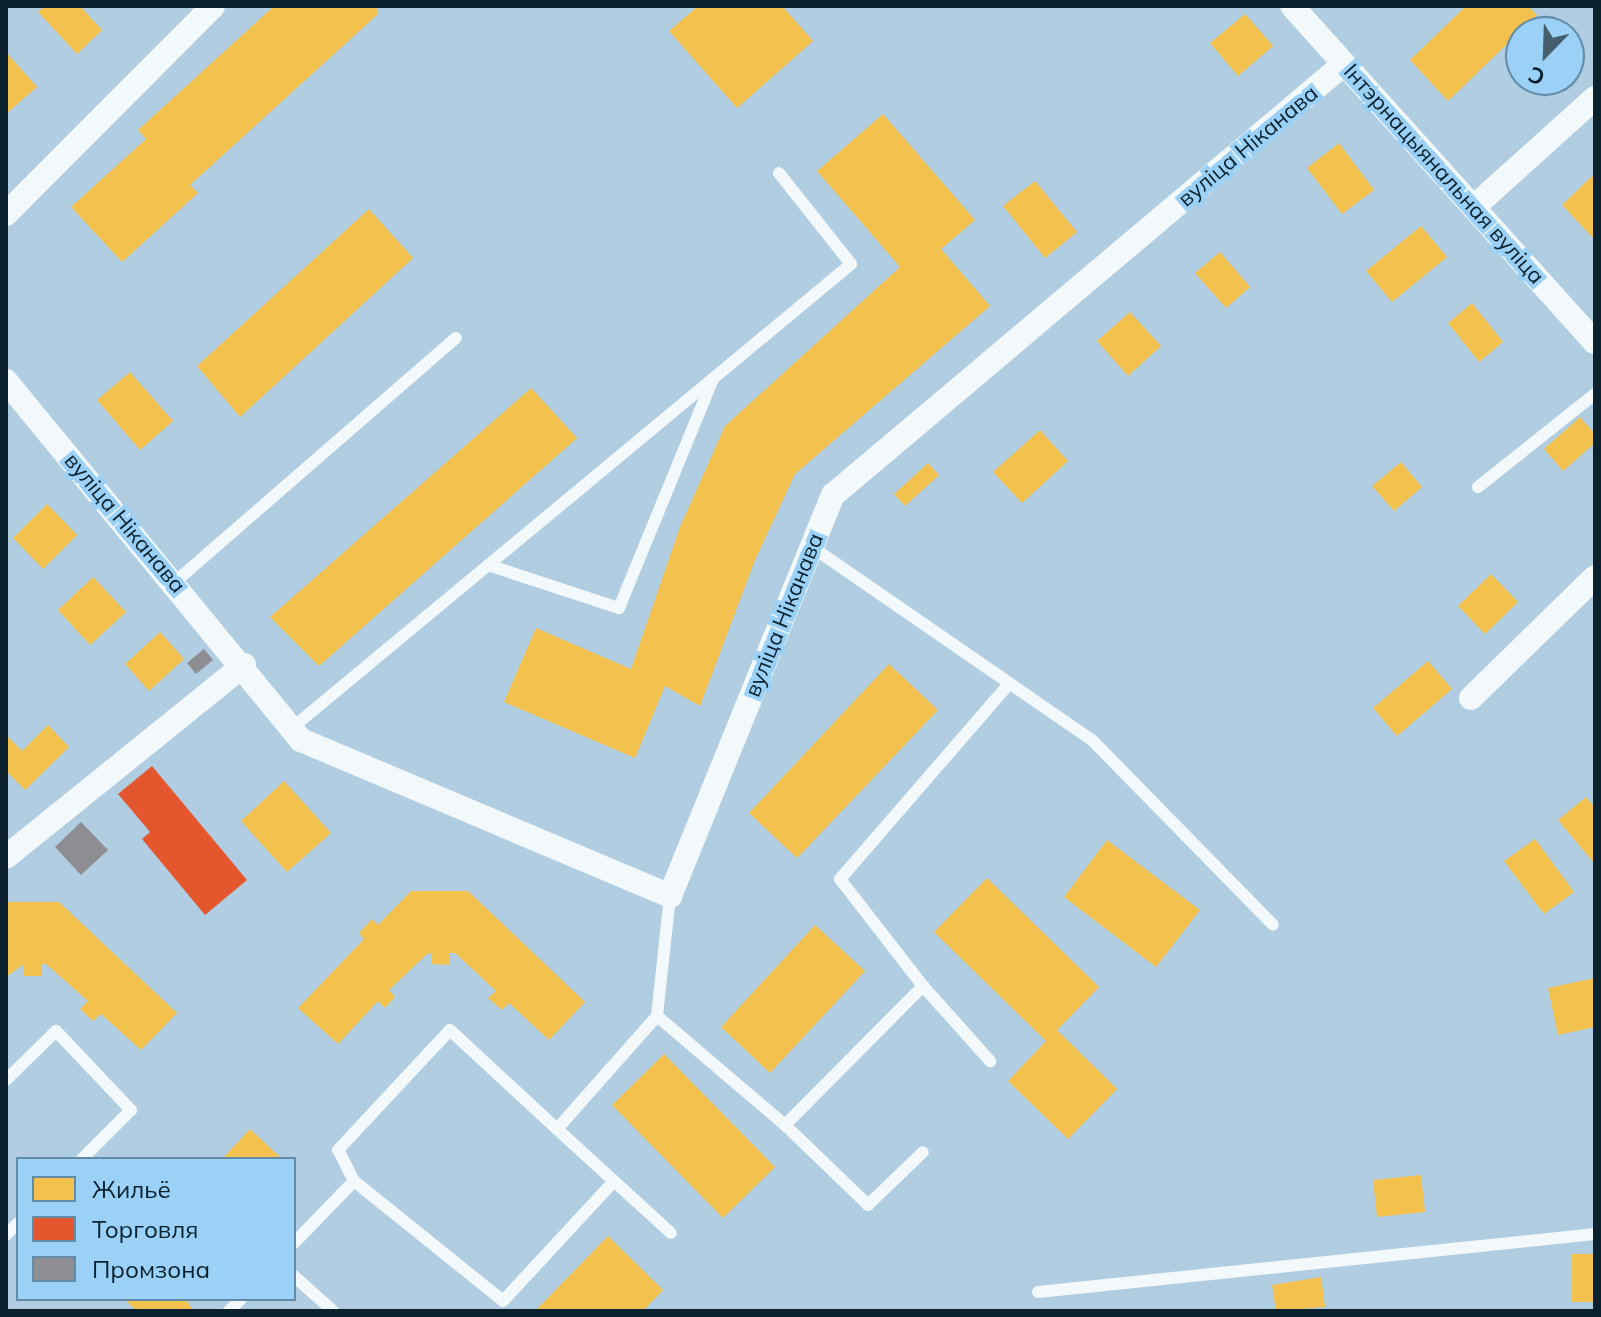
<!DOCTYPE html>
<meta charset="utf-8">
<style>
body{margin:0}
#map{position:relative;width:1601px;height:1317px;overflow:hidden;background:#b0cde1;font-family:Mulish,sans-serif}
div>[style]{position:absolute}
.homes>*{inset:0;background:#f2c14e}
.shops>*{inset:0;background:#e4572e}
.industry>*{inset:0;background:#8d8d92}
.lane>*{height:12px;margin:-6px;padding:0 6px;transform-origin:6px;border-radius:6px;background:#f3f8fa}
.street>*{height:24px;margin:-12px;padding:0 12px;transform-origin:12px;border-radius:12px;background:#f3f8fa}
span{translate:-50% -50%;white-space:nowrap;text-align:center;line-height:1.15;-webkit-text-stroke:8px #9bd1f6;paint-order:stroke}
.street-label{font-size:22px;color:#0b212e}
.frame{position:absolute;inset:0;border:8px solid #0b212e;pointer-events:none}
.legend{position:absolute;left:16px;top:1157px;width:280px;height:144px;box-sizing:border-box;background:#9bd1f6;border:2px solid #618ba6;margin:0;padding:10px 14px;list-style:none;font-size:24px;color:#0b212e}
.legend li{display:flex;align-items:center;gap:16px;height:40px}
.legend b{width:40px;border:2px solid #618ba6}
.north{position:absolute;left:1505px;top:16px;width:80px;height:80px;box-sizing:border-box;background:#9bd1f6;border:2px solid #618ba6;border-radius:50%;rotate:203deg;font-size:22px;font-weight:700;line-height:32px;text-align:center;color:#0b212e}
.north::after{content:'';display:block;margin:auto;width:28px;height:36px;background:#455d6d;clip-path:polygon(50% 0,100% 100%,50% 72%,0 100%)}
</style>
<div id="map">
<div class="homes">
<div style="clip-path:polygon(45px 6px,80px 6px,102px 30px,77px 54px,38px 12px)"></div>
<div style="clip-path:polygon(274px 6px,376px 6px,378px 14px,190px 185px,198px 193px,122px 262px,71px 207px,146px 139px,138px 130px)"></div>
<div style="clip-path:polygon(698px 6px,782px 6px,813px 41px,737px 108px,669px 31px)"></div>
<div style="clip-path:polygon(1466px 6px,1528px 6px,1537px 15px,1448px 101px,1410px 60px)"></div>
<div style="clip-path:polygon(1245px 14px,1273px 46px,1238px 76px,1210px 43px)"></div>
<div style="clip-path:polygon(6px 52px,37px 87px,6px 114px)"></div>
<div style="clip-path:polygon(883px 114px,975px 220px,941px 249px,990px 306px,795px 474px,755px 560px,700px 706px,665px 686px,635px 758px,504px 702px,536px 628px,631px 669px,680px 527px,725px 426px,900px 267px,817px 171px)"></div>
<div style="clip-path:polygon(1339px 143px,1374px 190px,1342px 214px,1307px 168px)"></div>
<div style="clip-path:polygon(1592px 176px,1595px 179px,1595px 240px,1562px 205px)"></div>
<div style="clip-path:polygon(1035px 181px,1077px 232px,1045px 258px,1003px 206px)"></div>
<div style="clip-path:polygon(369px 209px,413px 258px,240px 417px,197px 366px)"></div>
<div style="clip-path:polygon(1421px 226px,1447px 257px,1392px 302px,1366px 271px)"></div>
<div style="clip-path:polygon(1220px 252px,1250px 287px,1226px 308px,1195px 273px)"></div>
<div style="clip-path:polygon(1472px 303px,1503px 342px,1479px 362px,1448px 323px)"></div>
<div style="clip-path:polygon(1130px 312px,1161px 346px,1128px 376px,1097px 341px)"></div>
<div style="clip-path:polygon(130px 372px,173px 421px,140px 450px,97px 400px)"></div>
<div style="clip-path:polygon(531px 388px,577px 438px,319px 666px,270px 617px)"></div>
<div style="clip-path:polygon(1580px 417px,1595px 434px,1595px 443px,1563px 471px,1544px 449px)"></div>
<div style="clip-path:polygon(1040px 430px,1068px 461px,1022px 503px,993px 472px)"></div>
<div style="clip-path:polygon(1401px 462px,1422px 487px,1394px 511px,1372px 486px)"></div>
<div style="clip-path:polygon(928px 463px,939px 475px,905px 506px,894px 494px)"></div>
<div style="clip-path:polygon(47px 504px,77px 535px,43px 569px,13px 538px)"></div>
<div style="clip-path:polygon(1491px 574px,1518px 602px,1485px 634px,1458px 606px)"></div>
<div style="clip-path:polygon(93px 577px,126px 612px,90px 645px,58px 610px)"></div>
<div style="clip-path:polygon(160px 632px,184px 659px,149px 691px,125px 664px)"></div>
<div style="clip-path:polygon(1428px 661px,1452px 689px,1397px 736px,1373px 708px)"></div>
<div style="clip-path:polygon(889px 664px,938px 710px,797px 858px,749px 813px)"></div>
<div style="clip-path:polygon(48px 725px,69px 747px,25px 790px,6px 771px,6px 735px,22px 751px)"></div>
<div style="clip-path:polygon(284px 781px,331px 833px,287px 872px,241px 821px)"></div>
<div style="clip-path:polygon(1586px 797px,1595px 808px,1593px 862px,1558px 820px)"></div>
<div style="clip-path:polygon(1535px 839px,1574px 892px,1544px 914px,1504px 861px)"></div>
<div style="clip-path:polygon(1107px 840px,1200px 910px,1156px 967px,1064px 897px)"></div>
<div style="clip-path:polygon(987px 878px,1099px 987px,1057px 1030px,1117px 1089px,1068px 1139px,1008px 1081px,1046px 1041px,934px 932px)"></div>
<div style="clip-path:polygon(411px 891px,468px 891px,585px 1002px,549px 1040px,509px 1003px,502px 1010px,488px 998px,496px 991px,455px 953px,450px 953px,450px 965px,432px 964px,432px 953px,427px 954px,389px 990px,395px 997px,385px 1008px,378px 1001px,338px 1044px,298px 1008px,364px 939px,359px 933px,372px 919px,378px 925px)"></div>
<div style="clip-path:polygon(6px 902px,59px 902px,177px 1013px,141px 1050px,101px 1014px,93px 1021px,80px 1009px,88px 1001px,46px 964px,42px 964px,42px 976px,23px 976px,24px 964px,6px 977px)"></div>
<div style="clip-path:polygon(815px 925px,865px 971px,770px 1073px,721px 1027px)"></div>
<div style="clip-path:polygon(1595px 978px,1595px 1027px,1558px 1035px,1548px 988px)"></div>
<div style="clip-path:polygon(664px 1054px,775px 1167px,723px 1218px,612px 1105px)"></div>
<div style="clip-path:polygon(250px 1129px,282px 1159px,222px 1159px)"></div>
<div style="clip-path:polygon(1421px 1175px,1425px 1212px,1377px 1217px,1373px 1180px)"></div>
<div style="clip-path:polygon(608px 1236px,663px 1290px,643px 1311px,535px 1311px)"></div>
<div style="clip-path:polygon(1572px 1254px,1595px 1254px,1595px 1302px,1572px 1302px)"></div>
<div style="clip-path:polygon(1321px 1277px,1325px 1307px,1276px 1311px,1272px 1285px)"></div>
<div style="clip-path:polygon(124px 1299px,186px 1299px,192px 1309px,137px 1311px)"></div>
</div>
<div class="shops">
<div style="clip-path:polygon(152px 766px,247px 880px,205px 915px,142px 839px,150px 832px,118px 794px)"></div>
</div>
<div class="industry">
<div style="clip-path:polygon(204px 649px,213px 660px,196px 674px,187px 663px)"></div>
<div style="clip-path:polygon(81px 822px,108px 850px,81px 875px,55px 847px)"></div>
</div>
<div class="lane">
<div style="left:1478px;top:487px;width:149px;rotate:-38.5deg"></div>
<div style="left:812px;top:547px;width:341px;rotate:34.6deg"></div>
<div style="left:1093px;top:741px;width:257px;rotate:45.6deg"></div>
<div style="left:488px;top:565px;width:138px;rotate:18.2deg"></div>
<div style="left:619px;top:608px;width:248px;rotate:-67.7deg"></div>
<div style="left:175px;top:582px;width:372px;rotate:-41deg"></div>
<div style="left:292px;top:728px;width:726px;rotate:-39.69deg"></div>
<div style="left:851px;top:264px;width:116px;rotate:-128.4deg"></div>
<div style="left:670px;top:896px;width:121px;rotate:96.2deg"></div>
<div style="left:657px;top:1016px;width:168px;rotate:40.4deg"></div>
<div style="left:785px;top:1125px;width:196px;rotate:-45.2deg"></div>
<div style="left:923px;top:986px;width:135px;rotate:-127.8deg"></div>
<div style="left:840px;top:879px;width:259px;rotate:-49.1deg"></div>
<div style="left:923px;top:986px;width:101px;rotate:48.2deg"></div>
<div style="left:6px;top:1080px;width:70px;rotate:-44.4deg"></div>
<div style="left:56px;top:1031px;width:109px;rotate:46.5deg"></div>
<div style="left:131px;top:1110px;width:69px;rotate:135deg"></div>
<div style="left:785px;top:1125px;width:115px;rotate:43.9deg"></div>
<div style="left:868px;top:1205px;width:76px;rotate:-43.9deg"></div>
<div style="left:557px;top:1129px;width:154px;rotate:42.4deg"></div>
<div style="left:354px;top:1181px;width:191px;rotate:38.8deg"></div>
<div style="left:503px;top:1301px;width:163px;rotate:-47.2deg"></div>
<div style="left:6px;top:1235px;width:17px;rotate:-45deg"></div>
<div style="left:294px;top:1243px;width:86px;rotate:-45.9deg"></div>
<div style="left:354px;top:1181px;width:35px;rotate:-117deg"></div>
<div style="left:338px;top:1150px;width:164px;rotate:-47deg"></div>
<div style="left:450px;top:1030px;width:146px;rotate:42.8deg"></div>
<div style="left:557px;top:1129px;width:151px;rotate:-48.5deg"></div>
<div style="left:294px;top:1276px;width:52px;rotate:41.9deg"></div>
<div style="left:1038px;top:1292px;width:560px;rotate:-5.94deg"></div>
<div style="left:229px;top:1311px;width:17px;rotate:-45deg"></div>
</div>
<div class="street">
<div style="left:1292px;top:6px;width:452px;rotate:48deg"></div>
<div style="left:1476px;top:205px;width:160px;rotate:-42deg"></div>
<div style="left:6px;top:214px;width:293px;rotate:-45.1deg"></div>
<div style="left:6px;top:381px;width:465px;rotate:50.6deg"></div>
<div style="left:301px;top:740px;width:401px;rotate:22.9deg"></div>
<div style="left:670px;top:896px;width:433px;rotate:-67.9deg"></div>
<div style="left:833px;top:495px;width:668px;rotate:-40.15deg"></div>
<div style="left:1471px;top:698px;width:173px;rotate:-44.3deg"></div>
<div style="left:6px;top:857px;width:306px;rotate:-38.9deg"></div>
</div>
<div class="street-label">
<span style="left:1248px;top:146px;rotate:-40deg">вуліца Ніканава</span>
<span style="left:1444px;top:174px;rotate:48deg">Інтэрнацыянальная вуліца</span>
<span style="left:125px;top:523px;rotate:50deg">вуліца Ніканава</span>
<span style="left:784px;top:615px;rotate:-68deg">вуліца Ніканава</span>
</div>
<div class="frame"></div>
<ul class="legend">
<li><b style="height:22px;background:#f2c14e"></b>Жильё</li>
<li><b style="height:22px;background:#e4572e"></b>Торговля</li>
<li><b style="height:22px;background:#8d8d92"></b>Промзона</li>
</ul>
<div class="north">С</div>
</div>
